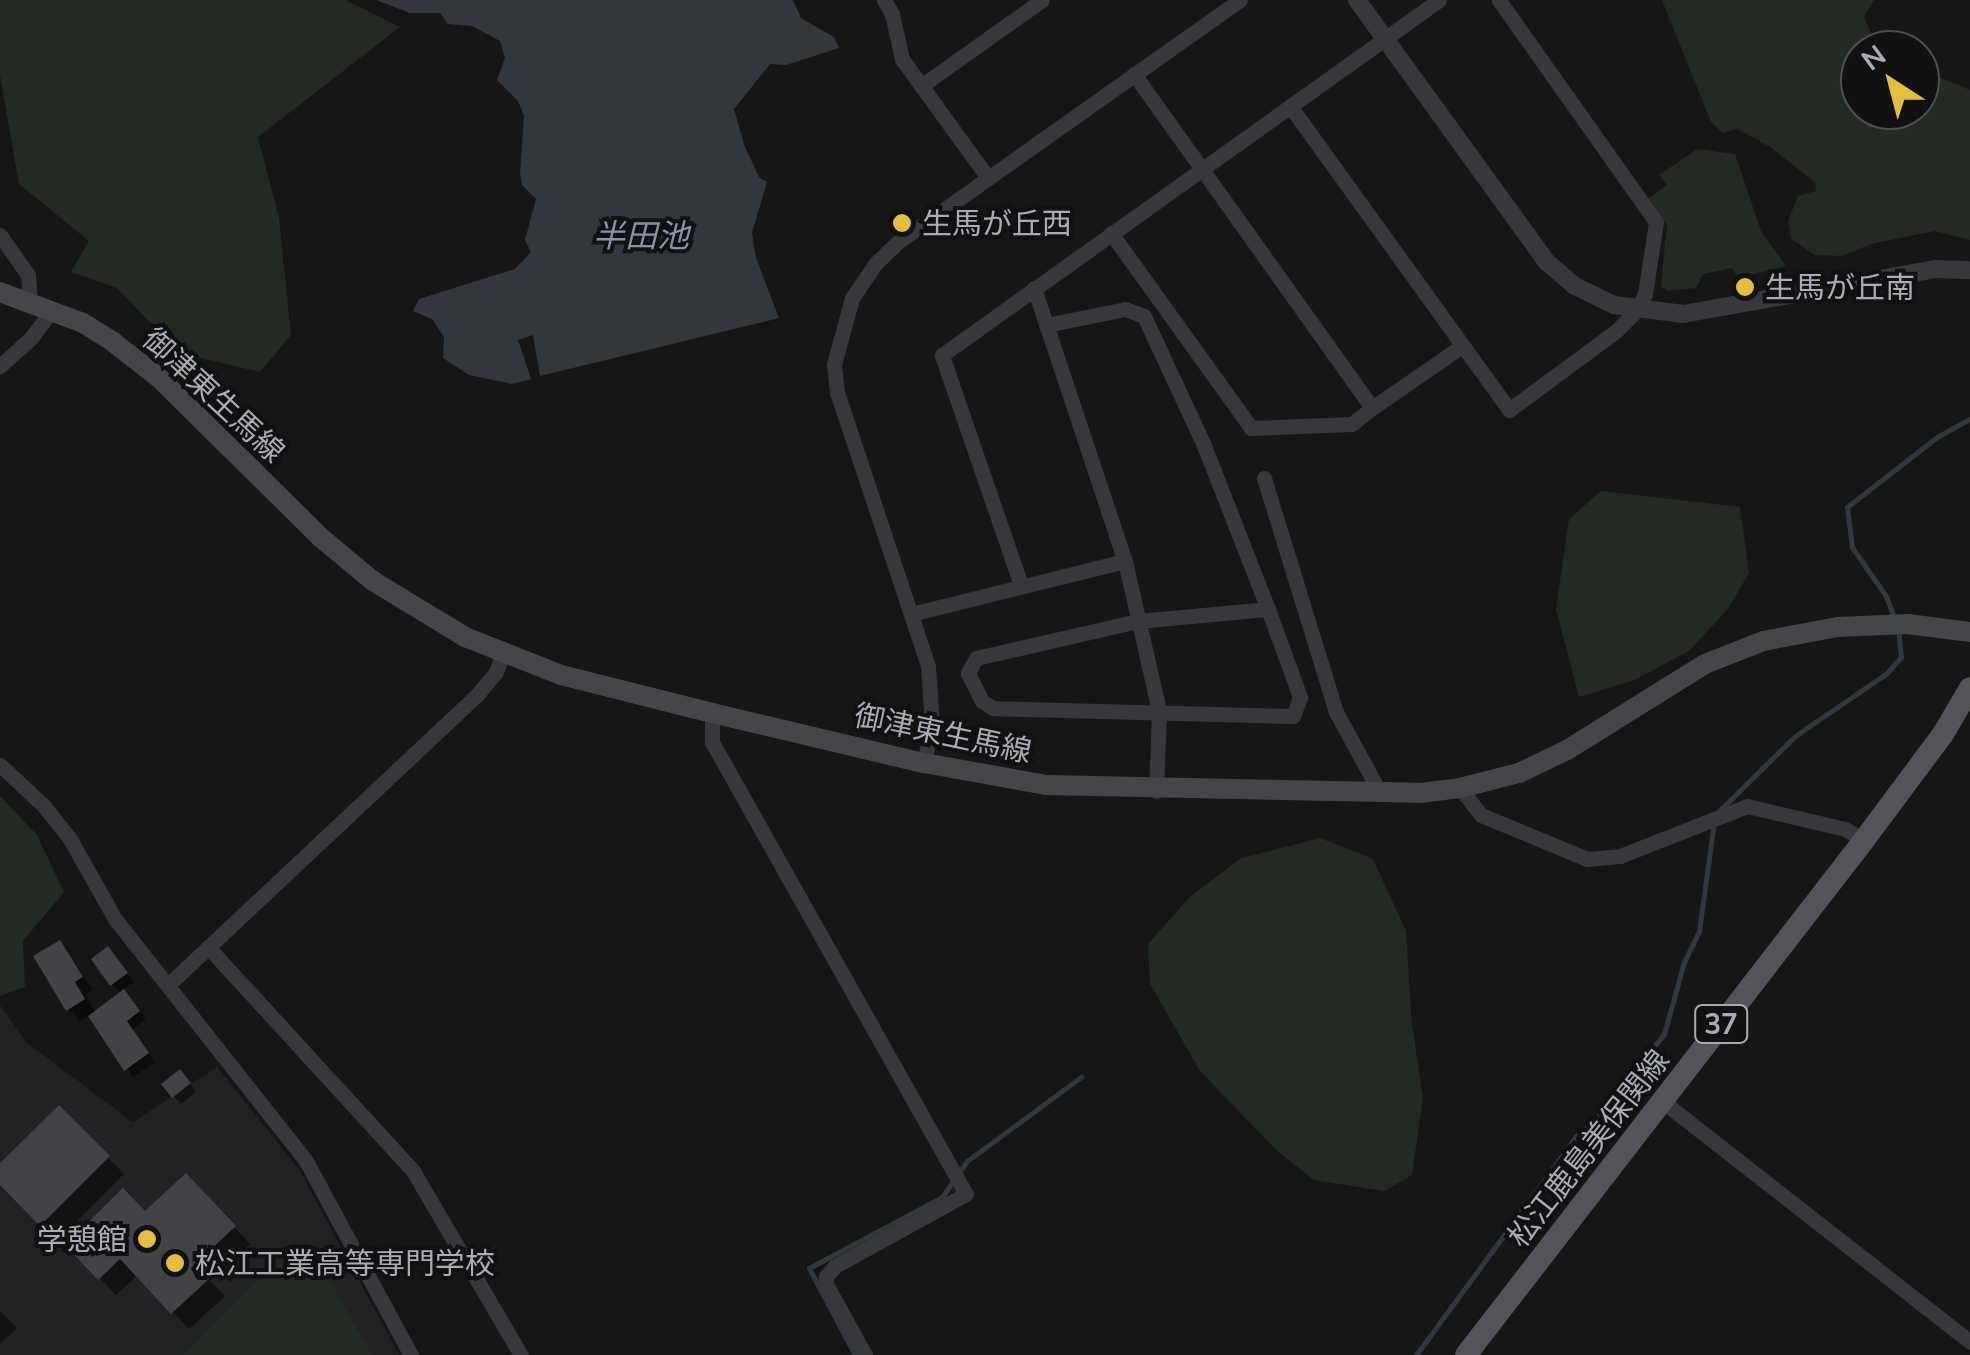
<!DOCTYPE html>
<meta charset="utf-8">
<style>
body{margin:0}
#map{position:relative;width:1970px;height:1355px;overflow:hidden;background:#161617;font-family:Mulish,"Noto Sans JP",sans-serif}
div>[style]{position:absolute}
.built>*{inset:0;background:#222224}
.green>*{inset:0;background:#222a24}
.water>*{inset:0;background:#30373f}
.shadow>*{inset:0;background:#0007}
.stream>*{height:5px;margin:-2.5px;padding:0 2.5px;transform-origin:2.5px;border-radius:2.5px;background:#30373f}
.building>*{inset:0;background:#434347}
.minor>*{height:15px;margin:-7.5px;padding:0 7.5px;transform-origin:7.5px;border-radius:7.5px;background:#37373c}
.tertiary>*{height:18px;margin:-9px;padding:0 9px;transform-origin:9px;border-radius:9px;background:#37373c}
.secondary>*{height:20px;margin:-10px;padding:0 10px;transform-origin:10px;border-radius:10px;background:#45464c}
.primary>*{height:22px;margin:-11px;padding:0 11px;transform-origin:11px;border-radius:11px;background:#53545b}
.dots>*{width:28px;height:28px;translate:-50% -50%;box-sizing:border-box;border:5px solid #111112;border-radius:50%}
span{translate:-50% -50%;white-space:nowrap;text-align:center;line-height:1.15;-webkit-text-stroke:8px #111112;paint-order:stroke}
.shield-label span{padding:2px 8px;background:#111112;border:2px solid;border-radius:8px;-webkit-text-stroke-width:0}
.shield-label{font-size:28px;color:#a9abb6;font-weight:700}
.poi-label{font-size:30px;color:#a9abb6}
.left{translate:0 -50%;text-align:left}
.right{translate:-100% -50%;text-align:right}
.street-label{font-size:30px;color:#a9abb6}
.water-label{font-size:32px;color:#8395ae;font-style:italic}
.north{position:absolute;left:1840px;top:30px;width:100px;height:100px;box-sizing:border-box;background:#111112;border:2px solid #4e4f54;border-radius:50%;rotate:324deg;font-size:28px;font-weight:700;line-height:40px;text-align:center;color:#a9abb6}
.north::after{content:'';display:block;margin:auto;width:35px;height:45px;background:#e2be43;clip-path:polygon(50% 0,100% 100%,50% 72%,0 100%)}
</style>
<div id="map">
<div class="built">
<div style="clip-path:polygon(0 1005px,26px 1042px,133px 1122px,217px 1067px,300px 1171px,399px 1355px,0 1355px)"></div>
</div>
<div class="green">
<div style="clip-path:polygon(0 0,345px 0,400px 27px,258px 137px,279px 218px,291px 335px,260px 372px,179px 353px,117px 288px,71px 272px,89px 241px,19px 184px,0 75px)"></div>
<div style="clip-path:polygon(1662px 0,1874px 0,1864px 17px,1878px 50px,1860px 50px,1860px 110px,1920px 110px,1920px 69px,1970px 90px,1970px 240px,1935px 231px,1871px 244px,1842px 256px,1815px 255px,1791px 239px,1788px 221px,1798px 196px,1816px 191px,1815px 182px,1770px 147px,1738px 129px,1723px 133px,1711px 122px)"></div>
<div style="clip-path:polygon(1697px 149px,1735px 154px,1761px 231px,1786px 266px,1738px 278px,1732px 268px,1703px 274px,1696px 288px,1667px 291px,1661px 286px,1667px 225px,1648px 199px,1667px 185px,1659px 175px)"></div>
<div style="clip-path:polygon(1601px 491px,1740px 507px,1749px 573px,1728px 609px,1690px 650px,1635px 680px,1579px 697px,1556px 609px,1569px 519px)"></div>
<div style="clip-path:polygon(0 796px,37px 835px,64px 892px,23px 941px,25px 987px,0 996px)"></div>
<div style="clip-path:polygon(1320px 838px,1373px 859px,1406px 931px,1412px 1024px,1423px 1098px,1412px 1175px,1384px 1191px,1314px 1180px,1277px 1151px,1200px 1071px,1150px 984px,1148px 944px,1190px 897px,1241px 858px)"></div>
<div style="clip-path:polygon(282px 1263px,300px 1263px,325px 1273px,372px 1355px,184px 1355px,257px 1281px)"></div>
</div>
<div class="water">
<div style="clip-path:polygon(376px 0,793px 0,801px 18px,834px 37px,839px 48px,786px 65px,770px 64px,734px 109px,745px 147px,759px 177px,767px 182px,752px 233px,756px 258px,779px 318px,540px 376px,533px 335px,518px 340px,531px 379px,512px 384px,469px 375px,443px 358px,444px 337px,432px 319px,413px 311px,419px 299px,515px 269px,531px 252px,525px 240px,536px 199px,522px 185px,520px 173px,524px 116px,518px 101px,497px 80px,505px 58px,500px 41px,472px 26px,448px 24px,440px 13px,410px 13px)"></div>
</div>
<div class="shadow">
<div style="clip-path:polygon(60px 943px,93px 990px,85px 995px,96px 1013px,122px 994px,112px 984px,116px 957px,134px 982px,122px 990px,146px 1019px,132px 1030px,155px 1062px,133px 1077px,90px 1015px,80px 1021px,68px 1009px)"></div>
<div style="clip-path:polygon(187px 1080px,196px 1092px,181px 1104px,174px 1096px)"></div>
<div style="clip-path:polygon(59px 1108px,124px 1174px,58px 1240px,0 1182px,0 1167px)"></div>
<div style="clip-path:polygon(202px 1193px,250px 1244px,210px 1281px,225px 1296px,189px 1329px,138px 1275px,116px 1295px,68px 1245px)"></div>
<div style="clip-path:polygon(0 1311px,17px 1328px,0 1344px)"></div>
</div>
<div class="stream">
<div style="left:1895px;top:620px;width:26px;rotate:-111deg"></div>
<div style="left:1886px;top:596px;width:60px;rotate:-124.8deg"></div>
<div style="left:1852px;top:547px;width:40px;rotate:-97.1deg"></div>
<div style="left:1847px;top:507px;width:114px;rotate:-37.9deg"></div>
<div style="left:1937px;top:437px;width:38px;rotate:-29deg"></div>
<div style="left:1718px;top:812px;width:108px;rotate:-44.6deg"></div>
<div style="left:1795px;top:736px;width:112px;rotate:-34.4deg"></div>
<div style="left:1887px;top:673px;width:21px;rotate:-49deg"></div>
<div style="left:1901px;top:657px;width:27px;rotate:-96deg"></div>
<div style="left:855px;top:1355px;width:98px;rotate:-117.9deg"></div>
<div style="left:809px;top:1268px;width:151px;rotate:-28.1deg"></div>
<div style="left:942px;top:1197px;width:44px;rotate:-55.2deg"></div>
<div style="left:967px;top:1161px;width:142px;rotate:-36.4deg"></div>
<div style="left:1416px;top:1355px;width:271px;rotate:-53.8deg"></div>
<div style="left:1576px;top:1136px;width:20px;rotate:-37deg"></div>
<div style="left:1592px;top:1124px;width:115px;rotate:-51.3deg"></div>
<div style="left:1664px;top:1034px;width:75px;rotate:-74.5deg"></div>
<div style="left:1684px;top:962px;width:34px;rotate:-64deg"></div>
<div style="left:1699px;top:931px;width:110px;rotate:-82.2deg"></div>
</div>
<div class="building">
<div style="clip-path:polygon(60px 940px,83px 977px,75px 982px,85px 999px,66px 1011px,33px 956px)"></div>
<div style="clip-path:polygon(108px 946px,128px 973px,110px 986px,91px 959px)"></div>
<div style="clip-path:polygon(124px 989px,140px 1011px,127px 1021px,149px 1053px,124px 1071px,88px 1016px)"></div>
<div style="clip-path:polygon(180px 1069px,191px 1083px,172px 1098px,161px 1084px)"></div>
<div style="clip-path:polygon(59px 1105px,110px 1156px,40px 1226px,0 1185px,0 1163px)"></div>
<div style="clip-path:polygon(186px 1173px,236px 1226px,196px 1263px,210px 1278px,171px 1314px,120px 1259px,98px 1280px,65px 1245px,123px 1188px,145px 1211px)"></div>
</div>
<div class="minor">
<div style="left:884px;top:0;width:16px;rotate:60deg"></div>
<div style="left:892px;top:14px;width:46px;rotate:77.5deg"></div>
<div style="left:902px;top:59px;width:147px;rotate:54.1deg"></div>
<div style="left:1134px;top:74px;width:410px;rotate:54.5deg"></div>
<div style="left:1372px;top:408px;width:109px;rotate:-34.6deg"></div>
<div style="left:921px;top:86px;width:148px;rotate:-35.4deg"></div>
<div style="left:1290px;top:106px;width:375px;rotate:54.2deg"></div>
<div style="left:1509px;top:410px;width:133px;rotate:-36.4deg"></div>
<div style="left:1616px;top:331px;width:28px;rotate:-45deg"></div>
<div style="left:1636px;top:311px;width:19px;rotate:-62deg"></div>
<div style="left:1645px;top:294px;width:73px;rotate:-81.3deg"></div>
<div style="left:1656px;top:222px;width:272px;rotate:-125.3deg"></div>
<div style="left:1111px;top:233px;width:240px;rotate:54.3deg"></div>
<div style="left:1251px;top:428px;width:101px;rotate:-2.3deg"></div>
<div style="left:1352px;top:424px;width:26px;rotate:-39deg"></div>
<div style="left:0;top:235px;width:49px;rotate:55deg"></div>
<div style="left:28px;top:275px;width:26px;rotate:86deg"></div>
<div style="left:1034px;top:288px;width:288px;rotate:71.6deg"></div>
<div style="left:1125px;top:561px;width:154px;rotate:77.2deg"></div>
<div style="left:1159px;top:711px;width:80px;rotate:92.1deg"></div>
<div style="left:1046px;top:325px;width:81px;rotate:-11.4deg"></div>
<div style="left:1125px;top:309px;width:20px;rotate:20deg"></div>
<div style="left:1144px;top:316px;width:140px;rotate:65.1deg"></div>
<div style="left:1203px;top:443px;width:178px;rotate:68.6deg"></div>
<div style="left:1268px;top:609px;width:94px;rotate:70deg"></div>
<div style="left:1300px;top:697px;width:20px;rotate:110deg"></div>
<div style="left:1293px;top:716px;width:300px;rotate:-178.5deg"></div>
<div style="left:993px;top:708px;width:13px;rotate:-148deg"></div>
<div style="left:982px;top:701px;width:31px;rotate:-117deg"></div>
<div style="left:968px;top:673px;width:17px;rotate:-62deg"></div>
<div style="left:976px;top:658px;width:166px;rotate:-12.9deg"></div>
<div style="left:1138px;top:621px;width:131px;rotate:-5.3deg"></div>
<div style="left:0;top:366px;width:42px;rotate:-42.1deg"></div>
<div style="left:31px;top:338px;width:35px;rotate:-53deg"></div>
<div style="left:1264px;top:478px;width:245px;rotate:72.9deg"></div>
<div style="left:1336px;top:712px;width:90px;rotate:61.4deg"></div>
<div style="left:1021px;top:585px;width:243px;rotate:-109deg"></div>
<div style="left:942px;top:355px;width:611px;rotate:-35.54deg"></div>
<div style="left:911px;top:614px;width:220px;rotate:-13.9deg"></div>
<div style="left:712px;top:713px;width:29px;rotate:90deg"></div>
<div style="left:712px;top:742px;width:518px;rotate:60.67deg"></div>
<div style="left:966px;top:1194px;width:149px;rotate:151.2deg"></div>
<div style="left:835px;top:1266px;width:13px;rotate:132deg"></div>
<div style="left:826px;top:1276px;width:8px;rotate:90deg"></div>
<div style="left:826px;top:1284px;width:81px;rotate:61.2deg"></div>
<div style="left:924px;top:763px;width:39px;rotate:-78deg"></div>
<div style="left:932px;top:725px;width:59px;rotate:-93.9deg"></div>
<div style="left:928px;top:666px;width:288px;rotate:-108.4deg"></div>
<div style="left:837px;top:393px;width:29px;rotate:-96deg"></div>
<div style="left:834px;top:364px;width:68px;rotate:-74.7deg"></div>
<div style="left:852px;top:298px;width:42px;rotate:-55.6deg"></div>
<div style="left:876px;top:263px;width:30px;rotate:-44deg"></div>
<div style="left:898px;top:242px;width:419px;rotate:-35.3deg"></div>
<div style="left:0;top:765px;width:59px;rotate:42.9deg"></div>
<div style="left:43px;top:805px;width:43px;rotate:51.5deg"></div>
<div style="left:70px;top:839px;width:92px;rotate:60.6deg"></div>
<div style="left:115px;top:919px;width:308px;rotate:51.7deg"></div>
<div style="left:306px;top:1161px;width:221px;rotate:61.6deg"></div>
<div style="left:1460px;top:788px;width:34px;rotate:52deg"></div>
<div style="left:1481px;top:815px;width:115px;rotate:22.5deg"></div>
<div style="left:1587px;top:859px;width:33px;rotate:-5deg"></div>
<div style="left:1620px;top:856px;width:136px;rotate:-21.5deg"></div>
<div style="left:1747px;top:806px;width:101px;rotate:13.2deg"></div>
<div style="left:1845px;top:829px;width:22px;rotate:30deg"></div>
<div style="left:208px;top:947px;width:304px;rotate:47.5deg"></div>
<div style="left:413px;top:1171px;width:213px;rotate:59.6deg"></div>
<div style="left:168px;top:985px;width:422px;rotate:-43.2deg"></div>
<div style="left:476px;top:696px;width:31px;rotate:-50deg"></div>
<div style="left:496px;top:672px;width:20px;rotate:-70deg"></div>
<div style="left:1662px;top:1101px;width:391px;rotate:38deg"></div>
</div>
<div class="tertiary">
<div style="left:1357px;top:0;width:324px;rotate:54.1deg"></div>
<div style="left:1547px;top:262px;width:37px;rotate:41deg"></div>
<div style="left:1575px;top:286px;width:43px;rotate:26deg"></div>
<div style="left:1614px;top:305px;width:70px;rotate:7.4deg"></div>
<div style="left:1683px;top:314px;width:256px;rotate:-10.1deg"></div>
<div style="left:1935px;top:269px;width:35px;rotate:2deg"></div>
</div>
<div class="secondary">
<div style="left:0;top:292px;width:89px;rotate:20.5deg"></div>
<div style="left:83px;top:323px;width:36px;rotate:32deg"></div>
<div style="left:113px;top:342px;width:57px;rotate:37.9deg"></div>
<div style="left:158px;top:377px;width:228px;rotate:44.6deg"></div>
<div style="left:320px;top:537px;width:69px;rotate:39.7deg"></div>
<div style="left:373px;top:581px;width:108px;rotate:31.3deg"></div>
<div style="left:465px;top:637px;width:103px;rotate:21.6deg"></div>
<div style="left:561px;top:675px;width:156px;rotate:14.1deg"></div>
<div style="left:712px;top:713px;width:218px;rotate:13.3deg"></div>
<div style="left:924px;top:763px;width:124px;rotate:10.2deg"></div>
<div style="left:1046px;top:785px;width:374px;rotate:1.2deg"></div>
<div style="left:1420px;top:793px;width:40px;rotate:-7.1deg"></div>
<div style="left:1460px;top:788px;width:61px;rotate:-14.3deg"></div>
<div style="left:1519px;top:773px;width:53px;rotate:-25.6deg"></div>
<div style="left:1567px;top:750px;width:163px;rotate:-31.9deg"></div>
<div style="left:1705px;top:664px;width:62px;rotate:-21.6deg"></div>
<div style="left:1763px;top:641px;width:76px;rotate:-10.6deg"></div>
<div style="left:1838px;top:627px;width:70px;rotate:-2.5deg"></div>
<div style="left:1908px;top:624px;width:63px;rotate:7.4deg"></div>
</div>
<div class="primary">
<div style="left:1466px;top:1355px;width:651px;rotate:-52.3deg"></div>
<div style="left:1864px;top:840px;width:132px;rotate:-53.3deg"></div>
<div style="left:1943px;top:734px;width:53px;rotate:-59.6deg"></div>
</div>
<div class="dots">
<div style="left:902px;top:223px;background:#e2be43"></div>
<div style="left:1745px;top:287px;background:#e2be43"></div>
<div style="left:147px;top:1239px;background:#e2be43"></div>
<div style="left:175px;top:1263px;background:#e2be43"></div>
</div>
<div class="shield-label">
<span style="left:1721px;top:1024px">37</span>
</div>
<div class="poi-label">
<span class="left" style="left:922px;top:223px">生馬が丘西</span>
<span class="left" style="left:1765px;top:287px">生馬が丘南</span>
<span class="right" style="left:127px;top:1239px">学憩館</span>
<span class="left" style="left:195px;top:1263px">松江工業高等専門学校</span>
</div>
<div class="street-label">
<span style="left:214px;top:395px;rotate:43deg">御津東生馬線</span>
<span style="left:943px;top:733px;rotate:12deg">御津東生馬線</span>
<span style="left:1588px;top:1148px;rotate:-52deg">松江鹿島美保関線</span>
</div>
<div class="water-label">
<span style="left:641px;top:235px">半田池</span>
</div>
<div class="north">N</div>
</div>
